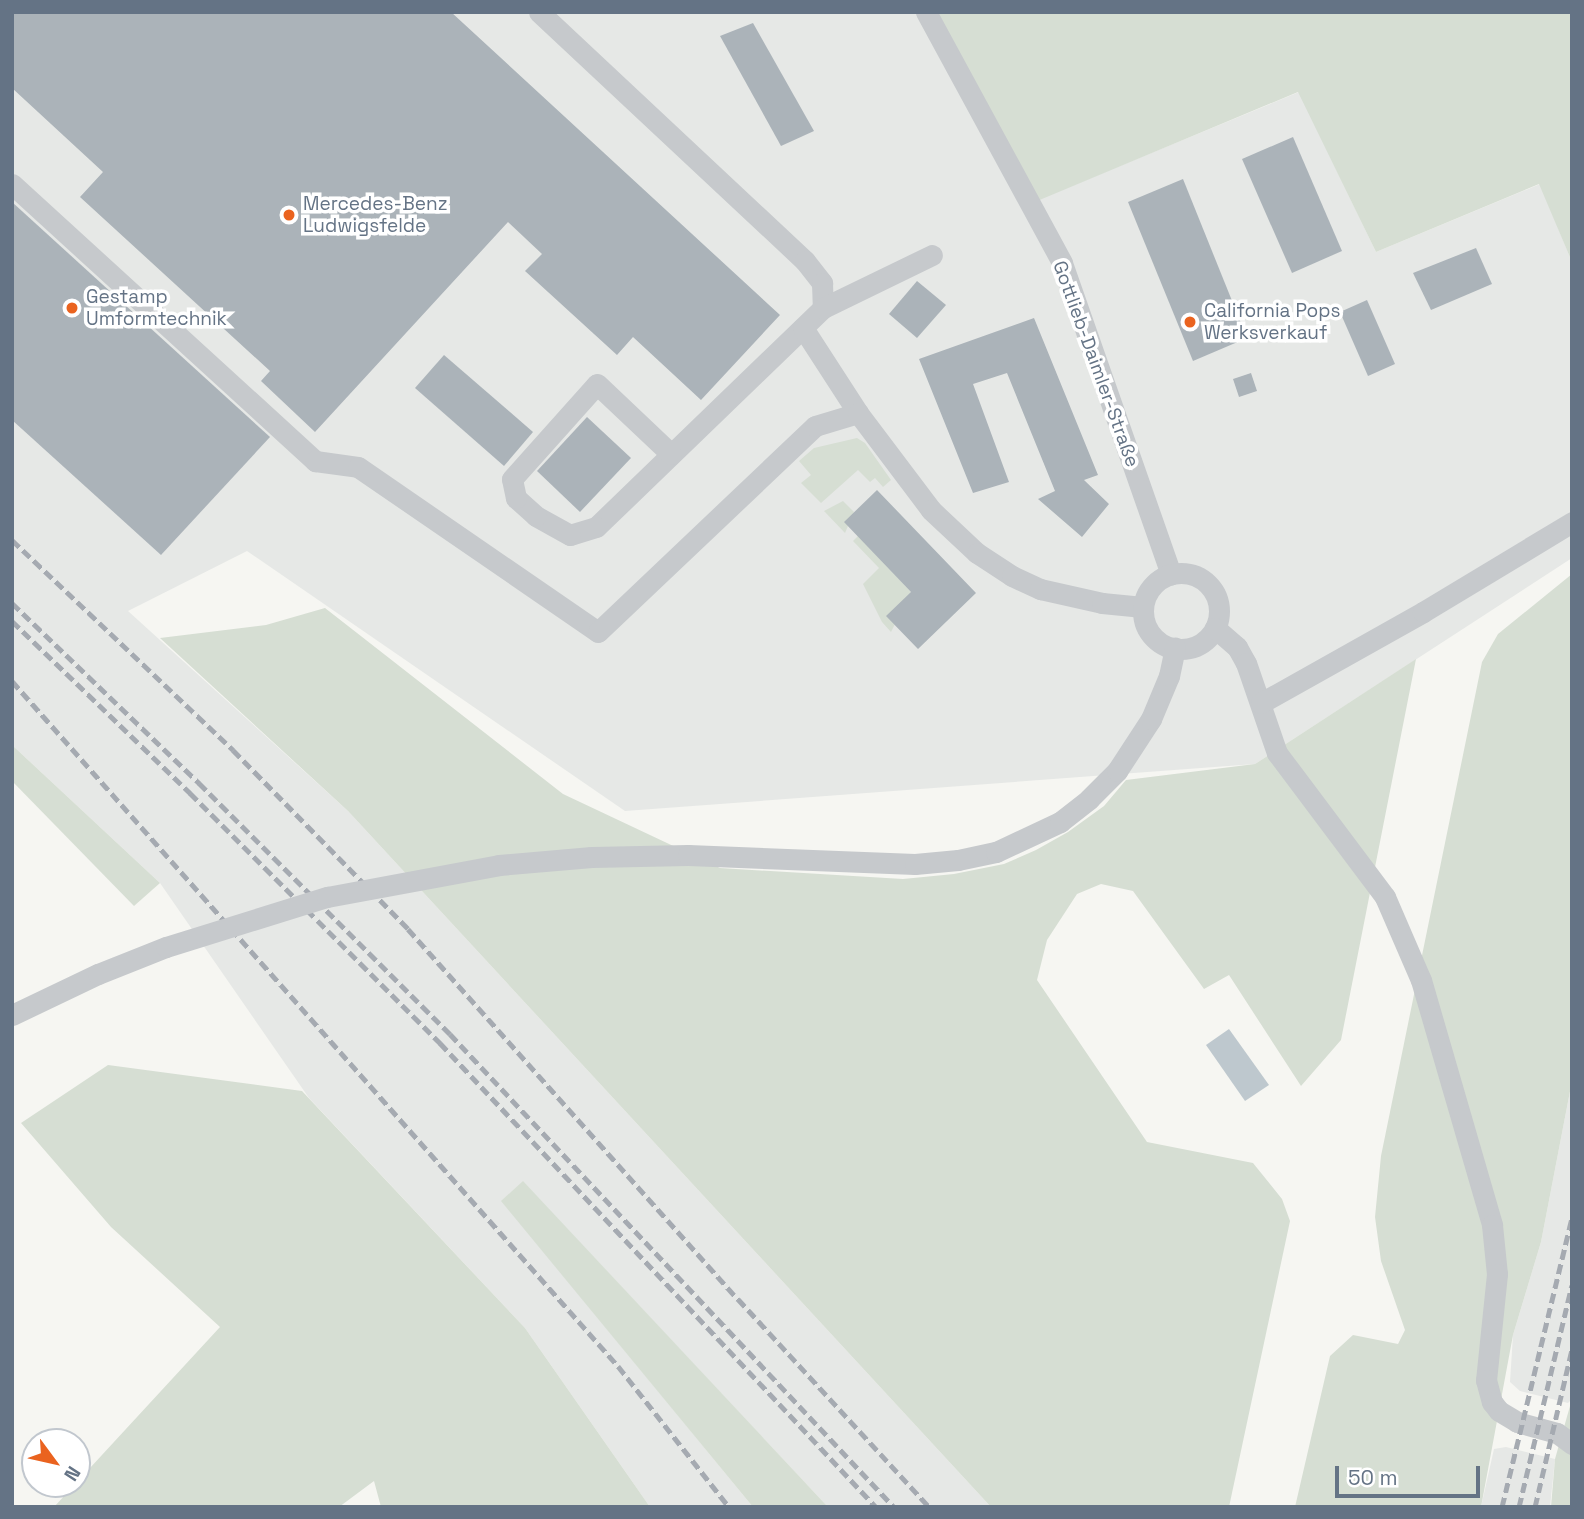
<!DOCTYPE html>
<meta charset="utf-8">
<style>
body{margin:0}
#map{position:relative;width:1584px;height:1519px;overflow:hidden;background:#f6f6f2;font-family:"Space Grotesk",sans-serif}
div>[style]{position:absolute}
.built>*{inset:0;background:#e6e8e6}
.green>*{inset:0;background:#d6ded3}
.water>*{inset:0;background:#bec8ce}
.building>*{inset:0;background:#abb3b9}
.minor>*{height:21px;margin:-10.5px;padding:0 10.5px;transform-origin:10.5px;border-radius:10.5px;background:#c6c9cc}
.minor>.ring{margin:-10.5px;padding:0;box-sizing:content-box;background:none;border:21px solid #c6c9cc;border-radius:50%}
.rail>*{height:5px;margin-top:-2.5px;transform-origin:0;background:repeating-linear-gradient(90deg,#a5aab1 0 10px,transparent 0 15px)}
.minor-bridge>*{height:21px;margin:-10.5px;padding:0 10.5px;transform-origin:10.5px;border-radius:10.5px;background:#c6c9cc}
.dots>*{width:19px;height:19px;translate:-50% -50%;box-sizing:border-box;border:4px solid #fff;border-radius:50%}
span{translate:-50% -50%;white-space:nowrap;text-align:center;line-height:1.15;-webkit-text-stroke:7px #fff;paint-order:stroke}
.poi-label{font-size:19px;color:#647385}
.left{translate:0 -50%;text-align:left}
.street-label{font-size:19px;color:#647385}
.frame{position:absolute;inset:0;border:14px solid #647385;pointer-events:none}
.north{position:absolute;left:21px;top:1428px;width:70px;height:70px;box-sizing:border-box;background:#fff;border:2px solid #c1c7ce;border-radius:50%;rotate:123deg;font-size:19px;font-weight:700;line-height:28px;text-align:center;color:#647385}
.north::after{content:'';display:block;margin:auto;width:24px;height:32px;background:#ea631f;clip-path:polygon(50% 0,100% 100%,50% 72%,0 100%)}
.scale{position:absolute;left:1335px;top:1466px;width:145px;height:32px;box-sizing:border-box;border:4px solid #647385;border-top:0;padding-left:9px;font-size:21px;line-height:24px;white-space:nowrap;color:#647385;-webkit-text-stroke:5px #fff;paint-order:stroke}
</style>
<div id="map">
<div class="built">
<div style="clip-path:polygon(12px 12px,926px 12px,1030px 203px,1299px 92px,1376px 252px,1540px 184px,1572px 262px,1572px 558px,1255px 764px,625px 811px,247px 551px,128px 611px,348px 811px,991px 1507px,828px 1507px,523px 1182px,502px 1201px,753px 1507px,650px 1507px,525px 1328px,309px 1098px,160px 883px,12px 745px)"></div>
<div style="clip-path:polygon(1572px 1081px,1572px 1399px,1568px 1403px,1520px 1391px,1510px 1382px,1513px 1335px,1541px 1242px)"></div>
<div style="clip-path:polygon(1506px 1447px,1555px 1459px,1550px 1507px,1481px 1507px,1494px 1449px)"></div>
</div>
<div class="green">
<div style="clip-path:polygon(926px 12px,1572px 12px,1572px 262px,1539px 184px,1376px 252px,1298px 92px,1030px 204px)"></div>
<div style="clip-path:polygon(857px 438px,865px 443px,891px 480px,883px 487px,875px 478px,870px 482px,858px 470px,821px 503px,801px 483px,811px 475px,799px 461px,814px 448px)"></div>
<div style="clip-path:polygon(843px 501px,854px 512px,845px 533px,824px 511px)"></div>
<div style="clip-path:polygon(858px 536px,911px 592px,891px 632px,882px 622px,863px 584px,879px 568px,853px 541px)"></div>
<div style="clip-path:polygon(1572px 574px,1572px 1081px,1541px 1242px,1513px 1335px,1481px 1507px,1295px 1507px,1330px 1356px,1353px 1335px,1398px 1344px,1405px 1330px,1381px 1261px,1375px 1217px,1381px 1156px,1482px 662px,1498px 634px)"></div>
<div style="clip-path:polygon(325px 608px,563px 794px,720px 868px,903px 879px,954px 874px,1004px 864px,1036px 850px,1068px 832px,1104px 806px,1126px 780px,1255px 764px,1416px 659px,1341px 1040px,1301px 1086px,1229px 975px,1204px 989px,1133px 891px,1101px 884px,1077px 894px,1047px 940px,1037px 980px,1147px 1142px,1253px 1163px,1282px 1199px,1290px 1221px,1229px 1507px,991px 1507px,348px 811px,160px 638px,266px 625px)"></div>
<div style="clip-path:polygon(12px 745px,160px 883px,134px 906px,12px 781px)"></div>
<div style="clip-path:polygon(108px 1065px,302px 1091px,525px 1328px,650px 1507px,381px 1507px,374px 1481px,339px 1507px,54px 1507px,220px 1327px,111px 1227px,21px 1123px)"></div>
<div style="clip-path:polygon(523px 1181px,828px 1507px,753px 1507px,501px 1201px)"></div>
<div style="clip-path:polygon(1572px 1399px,1572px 1507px,1551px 1507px,1555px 1459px)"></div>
</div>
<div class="water">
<div style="clip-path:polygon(1229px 1029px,1269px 1085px,1245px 1101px,1206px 1045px)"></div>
</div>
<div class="building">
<div style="clip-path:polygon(12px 12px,451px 12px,780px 315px,701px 400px,633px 337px,617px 355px,525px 271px,542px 254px,508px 222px,315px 432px,261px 381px,270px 371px,80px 197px,103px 172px,12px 88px)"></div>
<div style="clip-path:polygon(753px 23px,814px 131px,781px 146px,720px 36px)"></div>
<div style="clip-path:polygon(1293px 137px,1342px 251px,1292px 273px,1242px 159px)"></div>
<div style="clip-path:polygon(1183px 179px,1247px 338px,1193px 361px,1128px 202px)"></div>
<div style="clip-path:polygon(12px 202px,270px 437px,161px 555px,12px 420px)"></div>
<div style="clip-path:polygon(1476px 248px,1492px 284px,1431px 310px,1413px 273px)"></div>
<div style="clip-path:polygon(917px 281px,946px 305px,917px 338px,889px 314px)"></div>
<div style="clip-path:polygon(1367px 300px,1395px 364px,1368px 376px,1340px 312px)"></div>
<div style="clip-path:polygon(1034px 318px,1098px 475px,1084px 480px,1109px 504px,1082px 537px,1038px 499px,1055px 491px,1007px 373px,973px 384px,1009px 482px,973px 493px,919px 359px)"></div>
<div style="clip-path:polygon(444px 355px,533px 432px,504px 466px,415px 388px)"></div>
<div style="clip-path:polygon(1251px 373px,1257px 391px,1239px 397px,1233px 379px)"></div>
<div style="clip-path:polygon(587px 417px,631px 458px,580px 512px,537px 471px)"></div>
<div style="clip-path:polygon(877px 490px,976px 593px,918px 649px,886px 616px,911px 592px,844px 522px)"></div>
</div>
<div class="minor">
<div style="left:539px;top:12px;width:364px;rotate:43.1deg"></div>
<div style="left:805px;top:261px;width:28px;rotate:52deg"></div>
<div style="left:822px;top:283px;width:25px;rotate:88deg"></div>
<div style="left:823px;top:308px;width:315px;rotate:136deg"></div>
<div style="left:596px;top:527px;width:27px;rotate:163deg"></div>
<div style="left:570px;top:535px;width:39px;rotate:-151deg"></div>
<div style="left:536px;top:516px;width:27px;rotate:-138deg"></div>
<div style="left:516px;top:498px;width:19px;rotate:-102deg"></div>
<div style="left:512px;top:479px;width:127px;rotate:-48.2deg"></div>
<div style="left:597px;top:384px;width:102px;rotate:43.4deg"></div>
<div style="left:926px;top:12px;width:285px;rotate:61.5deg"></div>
<div style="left:1062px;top:263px;width:330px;rotate:70.7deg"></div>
<div style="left:12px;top:184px;width:411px;rotate:42.4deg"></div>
<div style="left:315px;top:461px;width:43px;rotate:7.9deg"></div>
<div style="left:358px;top:467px;width:291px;rotate:34.5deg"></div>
<div style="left:598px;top:632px;width:299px;rotate:-43.5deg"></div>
<div style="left:815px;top:426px;width:45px;rotate:-16.8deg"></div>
<div style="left:823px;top:308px;width:121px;rotate:-25.9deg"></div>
<div style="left:803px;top:328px;width:101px;rotate:57.1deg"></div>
<div style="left:858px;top:413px;width:121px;rotate:53deg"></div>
<div style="left:931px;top:510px;width:63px;rotate:43.1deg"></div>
<div style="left:977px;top:553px;width:42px;rotate:33.3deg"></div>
<div style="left:1012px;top:576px;width:31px;rotate:25deg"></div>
<div style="left:1040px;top:589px;width:64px;rotate:12.7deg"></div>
<div style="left:1102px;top:603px;width:41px;rotate:5.6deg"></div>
<div class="ring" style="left:1143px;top:573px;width:55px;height:55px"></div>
<div style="left:1215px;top:628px;width:29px;rotate:41deg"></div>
<div style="left:1237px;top:647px;width:18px;rotate:61deg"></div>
<div style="left:1246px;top:663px;width:95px;rotate:71deg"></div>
<div style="left:1277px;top:753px;width:180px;rotate:53.1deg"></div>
<div style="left:1385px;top:897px;width:90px;rotate:66.6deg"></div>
<div style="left:1421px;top:980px;width:255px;rotate:73.8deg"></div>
<div style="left:1492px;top:1225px;width:49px;rotate:84.2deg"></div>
<div style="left:1497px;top:1274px;width:107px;rotate:95.9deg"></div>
<div style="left:1486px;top:1380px;width:23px;rotate:75deg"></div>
<div style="left:1492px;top:1402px;width:11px;rotate:52deg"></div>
<div style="left:1499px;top:1411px;width:21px;rotate:31deg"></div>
<div style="left:1517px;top:1422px;width:41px;rotate:15.4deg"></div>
<div style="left:1557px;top:1433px;width:19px;rotate:36deg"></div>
<div style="left:1261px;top:703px;width:186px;rotate:-29.3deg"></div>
<div style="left:1423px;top:612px;width:174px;rotate:-31.1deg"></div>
<div style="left:499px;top:865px;width:93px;rotate:-4.9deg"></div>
<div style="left:592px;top:857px;width:96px;rotate:-1.2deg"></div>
<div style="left:688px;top:855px;width:227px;rotate:2.3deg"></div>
<div style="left:915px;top:864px;width:43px;rotate:-5.3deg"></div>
<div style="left:958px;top:860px;width:39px;rotate:-12deg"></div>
<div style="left:996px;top:852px;width:71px;rotate:-25.1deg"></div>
<div style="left:1060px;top:822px;width:37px;rotate:-38deg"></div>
<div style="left:1089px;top:799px;width:40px;rotate:-45deg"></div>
<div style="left:1117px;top:771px;width:62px;rotate:-56.8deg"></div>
<div style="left:1151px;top:719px;width:47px;rotate:-67.3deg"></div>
<div style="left:1169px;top:676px;width:29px;rotate:-78deg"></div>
<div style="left:12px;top:1015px;width:95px;rotate:-25.5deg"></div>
<div style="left:98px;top:974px;width:73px;rotate:-21.7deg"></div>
</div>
<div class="rail">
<div style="left:12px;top:540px;width:305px;rotate:43.5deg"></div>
<div style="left:233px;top:750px;width:250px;rotate:45.6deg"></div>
<div style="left:408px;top:929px;width:496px;rotate:48.3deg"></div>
<div style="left:738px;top:1299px;width:282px;rotate:47.4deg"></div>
<div style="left:12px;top:603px;width:260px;rotate:43.9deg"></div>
<div style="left:199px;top:783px;width:355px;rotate:45deg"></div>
<div style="left:450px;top:1034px;width:649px;rotate:46.81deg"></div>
<div style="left:12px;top:621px;width:248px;rotate:44deg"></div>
<div style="left:190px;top:793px;width:354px;rotate:45deg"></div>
<div style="left:440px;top:1043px;width:637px;rotate:46.78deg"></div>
<div style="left:12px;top:681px;width:915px;rotate:48.5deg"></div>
<div style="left:618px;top:1366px;width:179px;rotate:51.8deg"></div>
<div style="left:1502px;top:1507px;width:298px;rotate:-76.4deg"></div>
<div style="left:1519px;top:1507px;width:228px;rotate:-76.6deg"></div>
<div style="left:1535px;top:1507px;width:162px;rotate:-76.8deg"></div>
</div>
<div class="minor-bridge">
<div style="left:166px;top:947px;width:169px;rotate:-17.3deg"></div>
<div style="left:327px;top:897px;width:175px;rotate:-10.5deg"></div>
</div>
<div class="dots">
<div style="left:289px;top:215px;background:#ea631f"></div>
<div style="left:72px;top:308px;background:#ea631f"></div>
<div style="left:1190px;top:322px;background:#ea631f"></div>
</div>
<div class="poi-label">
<span class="left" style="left:303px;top:215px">Mercedes-Benz<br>Ludwigsfelde</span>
<span class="left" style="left:86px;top:308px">Gestamp<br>Umformtechnik</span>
<span class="left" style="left:1204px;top:322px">California Pops<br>Werksverkauf</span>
</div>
<div class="street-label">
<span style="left:1096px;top:364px;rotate:70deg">Gottlieb-Daimler-Straße</span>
</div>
<div class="frame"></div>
<div class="north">N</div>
<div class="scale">50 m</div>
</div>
